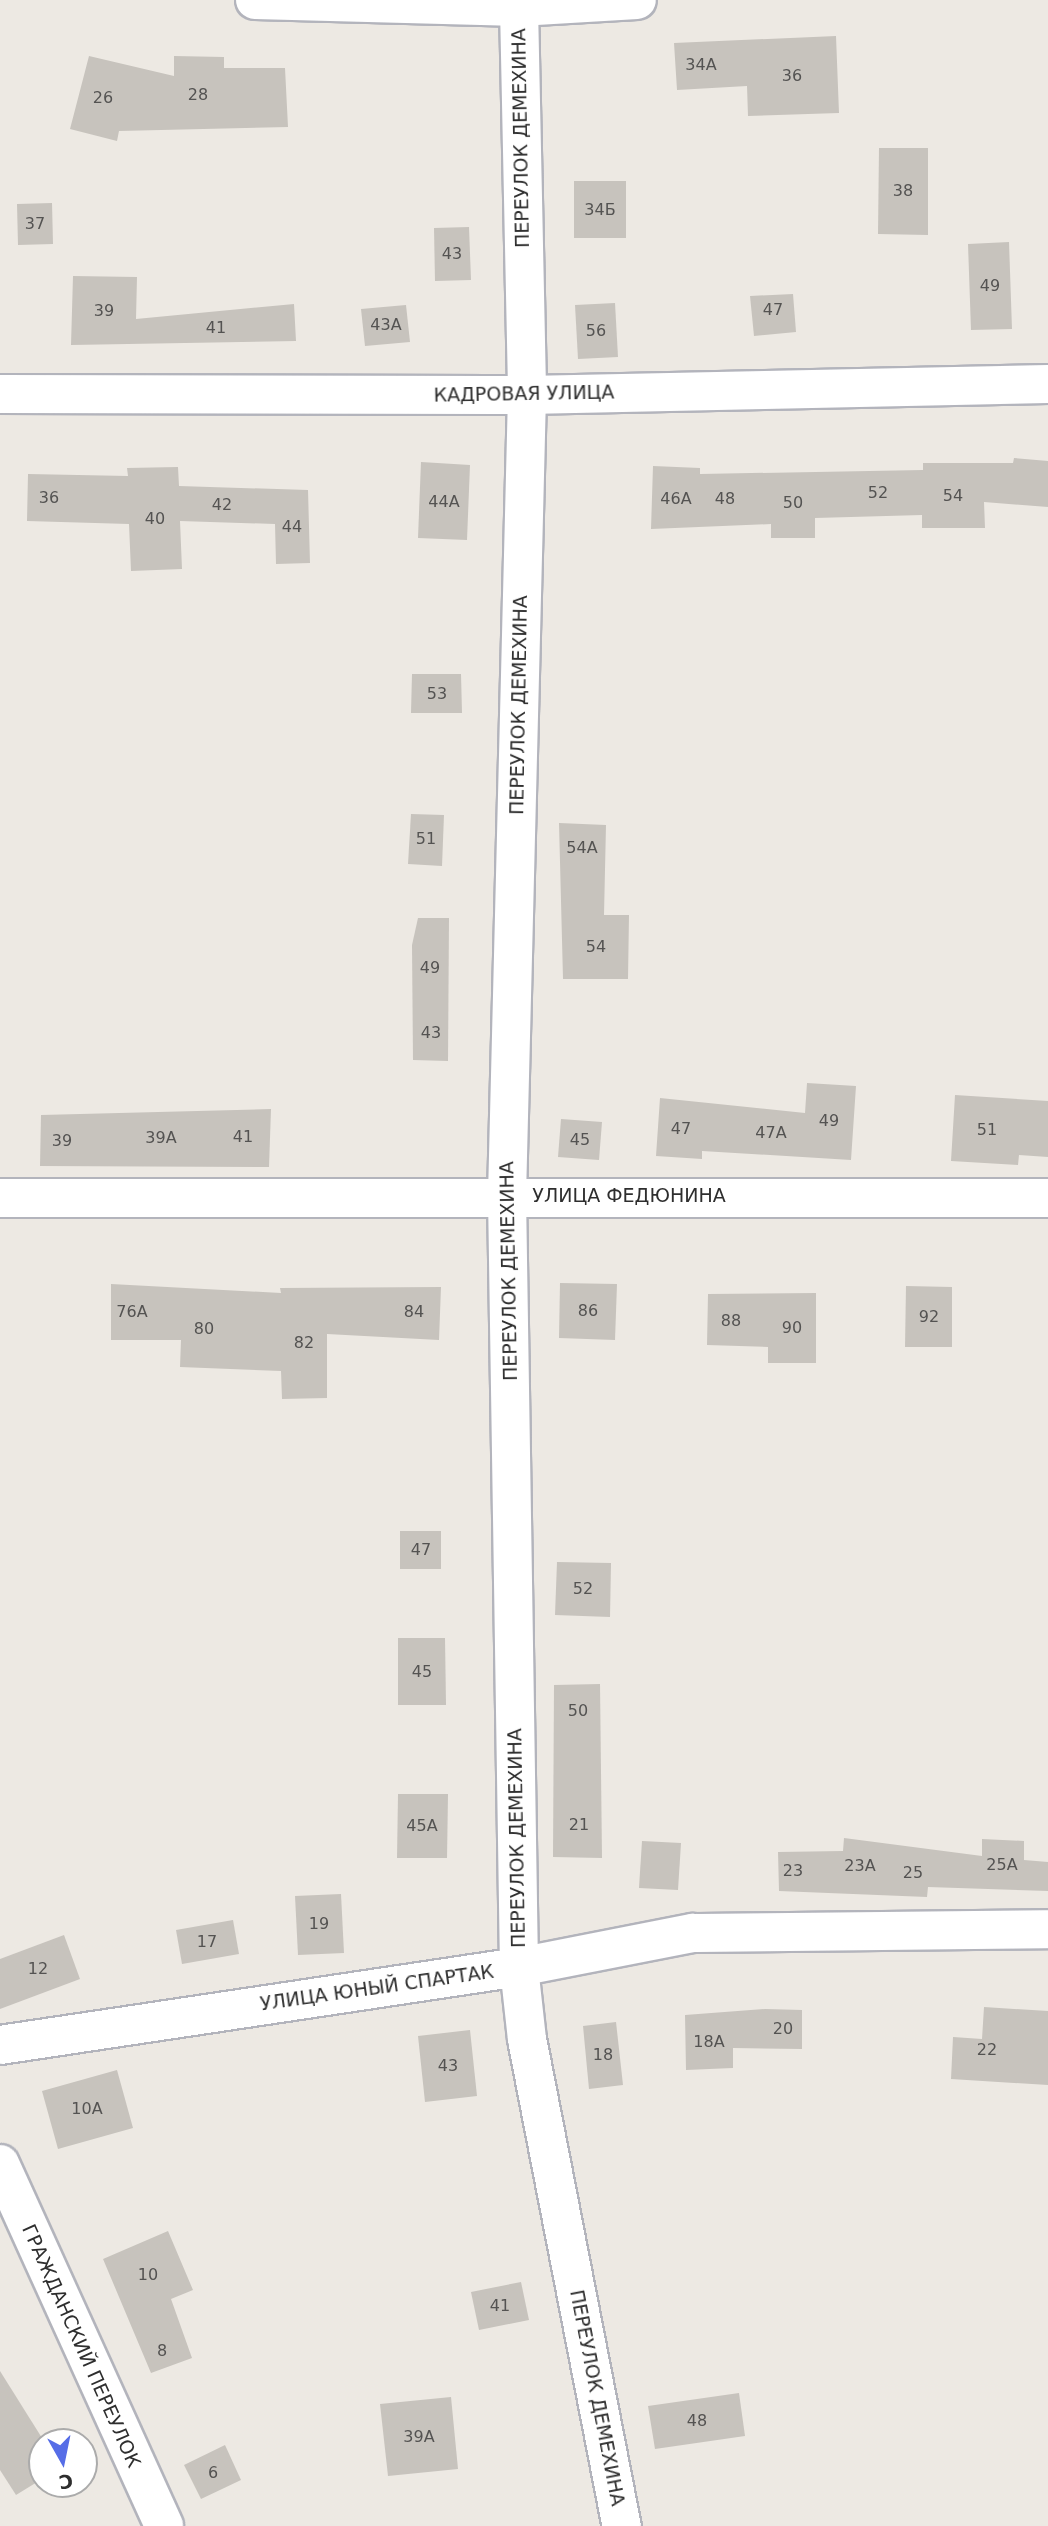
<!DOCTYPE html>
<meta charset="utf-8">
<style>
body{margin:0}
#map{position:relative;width:1048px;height:2526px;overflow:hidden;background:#ede9e3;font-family:"DejaVu Sans",sans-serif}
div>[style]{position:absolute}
.building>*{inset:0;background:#c7c3bd}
.roads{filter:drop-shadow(2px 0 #b3b4bc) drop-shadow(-2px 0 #b3b4bc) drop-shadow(0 2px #b3b4bc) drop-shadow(0 -2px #b3b4bc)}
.street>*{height:38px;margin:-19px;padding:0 19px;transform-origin:19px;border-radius:19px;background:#fff}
span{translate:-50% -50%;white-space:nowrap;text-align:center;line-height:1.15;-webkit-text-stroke:5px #fff;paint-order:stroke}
.number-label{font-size:16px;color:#545352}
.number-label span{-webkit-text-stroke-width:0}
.street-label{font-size:19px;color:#2e2e2e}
.north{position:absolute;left:28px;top:2428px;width:70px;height:70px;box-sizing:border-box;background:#fff;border:2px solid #ababab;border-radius:50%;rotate:171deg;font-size:19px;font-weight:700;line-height:28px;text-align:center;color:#2e2e2e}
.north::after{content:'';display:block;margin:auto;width:24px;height:32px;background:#566de7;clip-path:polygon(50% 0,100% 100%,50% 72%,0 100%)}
</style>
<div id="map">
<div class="building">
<div style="clip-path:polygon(836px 36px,839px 113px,748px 116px,747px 86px,677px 90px,674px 43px)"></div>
<div style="clip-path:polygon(89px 56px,174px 76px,174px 56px,224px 57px,224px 68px,285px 68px,288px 127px,119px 131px,117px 141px,70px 129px)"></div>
<div style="clip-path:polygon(879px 148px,928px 148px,928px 235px,878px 234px)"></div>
<div style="clip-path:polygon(574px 181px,626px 181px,626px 238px,574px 238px)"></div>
<div style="clip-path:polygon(52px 203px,53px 244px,18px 245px,17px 204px)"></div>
<div style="clip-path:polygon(469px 227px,471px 280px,435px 281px,434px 228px)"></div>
<div style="clip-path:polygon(1009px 242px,1012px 329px,971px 330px,968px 244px)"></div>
<div style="clip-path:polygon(73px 276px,137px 277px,136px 319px,294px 304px,296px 341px,71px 345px)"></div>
<div style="clip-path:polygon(793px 294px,796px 332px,754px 336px,750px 296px)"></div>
<div style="clip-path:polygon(615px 303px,618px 357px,578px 359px,575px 305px)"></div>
<div style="clip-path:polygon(406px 305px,410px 342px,365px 346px,361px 309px)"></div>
<div style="clip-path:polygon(1014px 458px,1048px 461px,1048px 507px,984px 502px,985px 528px,922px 528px,922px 515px,815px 518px,815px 538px,771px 538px,771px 524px,651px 529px,653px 466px,700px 468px,700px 474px,923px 470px,923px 463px,1013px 463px)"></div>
<div style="clip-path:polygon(421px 462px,470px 465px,467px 540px,418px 538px)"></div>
<div style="clip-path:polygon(178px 467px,179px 486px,308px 490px,310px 563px,276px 564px,275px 524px,180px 521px,182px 569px,131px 571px,129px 524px,27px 521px,28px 474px,128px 476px,127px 468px)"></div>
<div style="clip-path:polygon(412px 674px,461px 674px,462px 713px,411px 713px)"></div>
<div style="clip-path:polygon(411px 814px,444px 815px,442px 866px,408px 864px)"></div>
<div style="clip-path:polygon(559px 823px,606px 825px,604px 915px,629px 915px,628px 979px,563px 979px)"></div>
<div style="clip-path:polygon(418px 918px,449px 918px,448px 1061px,413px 1060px,412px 945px)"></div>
<div style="clip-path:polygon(807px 1083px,856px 1086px,851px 1160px,702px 1151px,702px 1159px,656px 1156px,660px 1098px,805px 1113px)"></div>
<div style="clip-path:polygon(955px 1095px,1048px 1101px,1048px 1157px,1019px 1155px,1018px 1165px,951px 1161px)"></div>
<div style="clip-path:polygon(271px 1109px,269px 1167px,40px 1166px,41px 1115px)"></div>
<div style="clip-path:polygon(561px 1119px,602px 1122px,599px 1160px,558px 1157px)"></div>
<div style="clip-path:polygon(560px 1283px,617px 1284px,615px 1340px,559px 1338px)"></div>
<div style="clip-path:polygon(111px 1284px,281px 1293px,280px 1288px,441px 1287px,439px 1340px,327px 1334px,327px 1398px,282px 1399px,281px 1371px,180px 1367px,181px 1340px,111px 1340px)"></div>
<div style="clip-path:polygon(906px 1286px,952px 1287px,952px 1347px,905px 1347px)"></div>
<div style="clip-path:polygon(816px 1293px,816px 1363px,768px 1363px,768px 1347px,707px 1345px,708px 1294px)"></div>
<div style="clip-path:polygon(400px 1531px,441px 1531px,441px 1569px,400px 1569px)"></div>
<div style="clip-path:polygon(557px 1562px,611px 1563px,610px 1617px,555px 1615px)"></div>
<div style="clip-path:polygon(398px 1638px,445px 1638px,446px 1705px,398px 1705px)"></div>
<div style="clip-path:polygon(600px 1684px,602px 1858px,553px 1857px,554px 1685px)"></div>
<div style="clip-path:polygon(398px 1794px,448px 1794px,447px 1858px,397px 1858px)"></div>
<div style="clip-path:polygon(844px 1838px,982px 1856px,982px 1839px,1024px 1841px,1024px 1860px,1048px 1862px,1048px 1891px,928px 1887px,927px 1897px,779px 1891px,778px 1852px,843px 1851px)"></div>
<div style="clip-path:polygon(642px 1841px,681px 1843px,678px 1890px,639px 1888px)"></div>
<div style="clip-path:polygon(341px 1894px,344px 1953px,298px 1955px,295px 1896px)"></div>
<div style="clip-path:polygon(233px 1920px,239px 1954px,182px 1964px,176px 1930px)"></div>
<div style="clip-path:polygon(64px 1935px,80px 1979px,0 2009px,0 1959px)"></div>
<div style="clip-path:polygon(984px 2007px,1048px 2011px,1048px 2085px,951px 2079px,953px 2037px,982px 2039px)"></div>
<div style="clip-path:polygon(765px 2009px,802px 2010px,802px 2049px,733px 2048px,733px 2068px,686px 2070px,685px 2015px)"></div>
<div style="clip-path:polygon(616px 2022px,623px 2085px,589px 2089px,583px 2026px)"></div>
<div style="clip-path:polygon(470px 2030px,477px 2096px,425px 2102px,418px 2036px)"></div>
<div style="clip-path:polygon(117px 2070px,133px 2128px,58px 2149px,42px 2091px)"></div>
<div style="clip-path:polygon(168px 2231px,193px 2290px,171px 2299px,192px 2358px,151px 2373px,103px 2259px)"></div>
<div style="clip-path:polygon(521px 2282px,529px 2320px,479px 2330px,471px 2292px)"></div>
<div style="clip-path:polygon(0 2371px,42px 2438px,42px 2479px,16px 2495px,0 2470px)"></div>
<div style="clip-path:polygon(739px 2393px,745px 2436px,655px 2449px,648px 2406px)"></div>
<div style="clip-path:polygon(451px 2397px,458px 2469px,388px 2476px,380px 2404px)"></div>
<div style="clip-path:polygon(225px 2445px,241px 2480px,201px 2499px,184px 2465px)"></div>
</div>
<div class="roads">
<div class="street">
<div style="left:255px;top:0;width:264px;rotate:1.5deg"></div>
<div style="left:519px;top:7px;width:118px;rotate:-3.4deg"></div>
<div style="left:519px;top:7px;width:388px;rotate:88.8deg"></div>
<div style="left:527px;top:395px;width:800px;rotate:91.43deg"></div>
<div style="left:507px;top:1195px;width:772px;rotate:89.11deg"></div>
<div style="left:519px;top:1967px;width:72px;rotate:83.7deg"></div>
<div style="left:527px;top:2039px;width:496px;rotate:79deg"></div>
<div style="left:0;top:394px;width:527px;rotate:0.11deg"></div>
<div style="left:527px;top:395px;width:521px;rotate:-1.21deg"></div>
<div style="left:0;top:1198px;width:1048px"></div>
<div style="left:0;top:2045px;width:525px;rotate:-8.55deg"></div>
<div style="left:519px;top:1967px;width:177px;rotate:-11.1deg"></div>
<div style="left:693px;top:1933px;width:355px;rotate:-0.6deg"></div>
<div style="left:0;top:2164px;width:397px;rotate:65.6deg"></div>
</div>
</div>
<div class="number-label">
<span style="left:701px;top:65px">34А</span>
<span style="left:792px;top:76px">36</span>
<span style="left:198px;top:95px">28</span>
<span style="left:103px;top:98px">26</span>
<span style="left:903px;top:191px">38</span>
<span style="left:600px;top:210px">34Б</span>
<span style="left:35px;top:224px">37</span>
<span style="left:452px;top:254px">43</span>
<span style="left:990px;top:286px">49</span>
<span style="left:773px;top:310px">47</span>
<span style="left:104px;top:311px">39</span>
<span style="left:386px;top:325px">43А</span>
<span style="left:216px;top:328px">41</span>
<span style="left:596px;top:331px">56</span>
<span style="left:878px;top:493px">52</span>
<span style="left:953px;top:496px">54</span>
<span style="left:49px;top:498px">36</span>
<span style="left:676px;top:499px">46А</span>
<span style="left:725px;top:499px">48</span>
<span style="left:444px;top:502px">44А</span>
<span style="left:793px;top:503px">50</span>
<span style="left:222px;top:505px">42</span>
<span style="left:155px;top:519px">40</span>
<span style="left:292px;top:527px">44</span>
<span style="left:437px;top:694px">53</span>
<span style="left:426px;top:839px">51</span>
<span style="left:582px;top:848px">54А</span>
<span style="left:596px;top:947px">54</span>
<span style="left:430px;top:968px">49</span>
<span style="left:431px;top:1033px">43</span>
<span style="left:829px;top:1121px">49</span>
<span style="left:681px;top:1129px">47</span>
<span style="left:987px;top:1130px">51</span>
<span style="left:771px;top:1133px">47А</span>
<span style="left:243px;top:1137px">41</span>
<span style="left:161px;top:1138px">39А</span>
<span style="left:580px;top:1140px">45</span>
<span style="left:62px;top:1141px">39</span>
<span style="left:588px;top:1311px">86</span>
<span style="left:132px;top:1312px">76А</span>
<span style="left:414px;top:1312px">84</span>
<span style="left:929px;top:1317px">92</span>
<span style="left:731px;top:1321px">88</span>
<span style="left:792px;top:1328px">90</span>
<span style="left:204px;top:1329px">80</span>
<span style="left:304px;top:1343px">82</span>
<span style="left:421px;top:1550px">47</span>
<span style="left:583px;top:1589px">52</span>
<span style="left:422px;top:1672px">45</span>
<span style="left:578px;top:1711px">50</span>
<span style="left:579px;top:1825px">21</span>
<span style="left:422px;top:1826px">45А</span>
<span style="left:1002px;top:1865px">25А</span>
<span style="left:860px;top:1866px">23А</span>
<span style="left:793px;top:1871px">23</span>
<span style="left:913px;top:1873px">25</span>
<span style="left:319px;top:1924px">19</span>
<span style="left:207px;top:1942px">17</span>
<span style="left:38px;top:1969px">12</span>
<span style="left:783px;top:2029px">20</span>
<span style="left:709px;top:2042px">18А</span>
<span style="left:987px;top:2050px">22</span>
<span style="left:603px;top:2055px">18</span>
<span style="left:448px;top:2066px">43</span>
<span style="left:87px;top:2109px">10А</span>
<span style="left:148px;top:2275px">10</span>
<span style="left:500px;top:2306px">41</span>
<span style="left:162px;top:2351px">8</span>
<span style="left:697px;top:2421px">48</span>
<span style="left:419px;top:2437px">39А</span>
<span style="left:213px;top:2473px">6</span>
</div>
<div class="street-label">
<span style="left:521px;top:138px;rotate:-91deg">ПЕРЕУЛОК ДЕМЕХИНА</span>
<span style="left:524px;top:394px;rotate:-1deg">КАДРОВАЯ УЛИЦА</span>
<span style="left:519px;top:705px;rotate:-89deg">ПЕРЕУЛОК ДЕМЕХИНА</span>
<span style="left:629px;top:1196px">УЛИЦА ФЕДЮНИНА</span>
<span style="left:509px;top:1271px;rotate:-91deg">ПЕРЕУЛОК ДЕМЕХИНА</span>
<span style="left:517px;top:1838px;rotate:-91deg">ПЕРЕУЛОК ДЕМЕХИНА</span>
<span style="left:377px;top:1988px;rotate:-8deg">УЛИЦА ЮНЫЙ СПАРТАК</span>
<span style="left:81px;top:2346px;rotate:66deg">ГРАЖДАНСКИЙ ПЕРЕУЛОК</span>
<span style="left:597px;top:2398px;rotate:79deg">ПЕРЕУЛОК ДЕМЕХИНА</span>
</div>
<div class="north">С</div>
</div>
